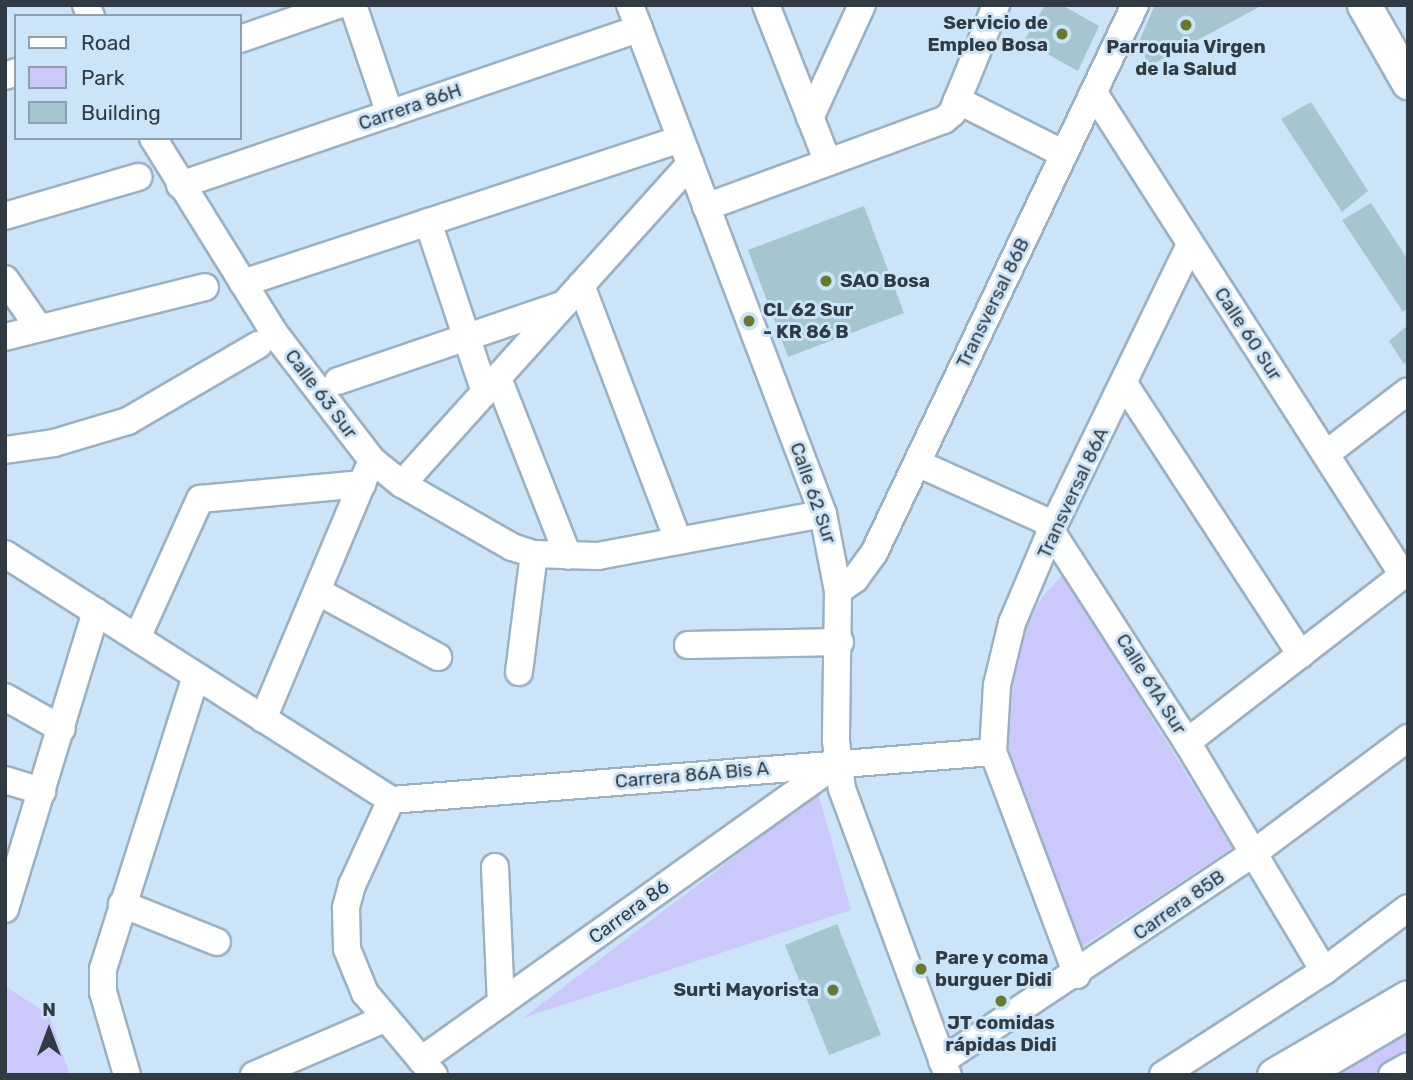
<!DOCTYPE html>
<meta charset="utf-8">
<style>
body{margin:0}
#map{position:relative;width:1413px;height:1080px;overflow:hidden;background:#cbe4f7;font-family:Rubik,sans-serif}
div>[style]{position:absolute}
.green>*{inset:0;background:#cbc9fc}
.building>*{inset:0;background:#a6c6cf}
.roads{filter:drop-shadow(2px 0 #99b1c3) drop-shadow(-2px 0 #99b1c3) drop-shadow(0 2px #99b1c3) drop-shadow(0 -2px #99b1c3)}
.minor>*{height:26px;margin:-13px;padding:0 13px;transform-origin:13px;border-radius:13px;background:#fff}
.major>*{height:33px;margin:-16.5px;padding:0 16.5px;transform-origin:16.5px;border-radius:16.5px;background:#fff}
.dots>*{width:19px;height:19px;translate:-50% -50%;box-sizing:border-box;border:4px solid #cbe4f7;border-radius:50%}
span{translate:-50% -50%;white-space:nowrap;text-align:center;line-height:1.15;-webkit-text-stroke:6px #cbe4f7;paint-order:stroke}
.poi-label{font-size:19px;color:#313b43;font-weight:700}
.right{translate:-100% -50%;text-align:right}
.left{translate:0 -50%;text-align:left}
.street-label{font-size:19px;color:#313b43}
.frame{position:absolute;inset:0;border:7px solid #313b43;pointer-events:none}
.legend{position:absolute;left:14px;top:14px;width:228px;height:126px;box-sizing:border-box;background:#cbe4f7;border:2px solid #8da0af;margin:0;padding:9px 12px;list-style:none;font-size:21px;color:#313b43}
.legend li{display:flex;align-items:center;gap:14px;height:35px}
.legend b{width:35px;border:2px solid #8da0af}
.north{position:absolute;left:14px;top:996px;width:70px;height:70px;-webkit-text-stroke:5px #cbe4f7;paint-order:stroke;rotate:0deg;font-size:19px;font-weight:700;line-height:28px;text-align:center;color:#313b43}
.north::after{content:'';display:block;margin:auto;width:24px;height:32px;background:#313b43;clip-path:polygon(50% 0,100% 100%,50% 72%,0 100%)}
</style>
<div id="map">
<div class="green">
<div style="clip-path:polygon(1063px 575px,1232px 848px,1081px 947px,1041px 851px,1011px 762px,1006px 728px,1018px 641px,1042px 597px)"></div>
<div style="clip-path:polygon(818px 793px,851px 910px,523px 1018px)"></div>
<div style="clip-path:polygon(5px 986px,49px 1015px,70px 1075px,5px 1075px)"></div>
<div style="clip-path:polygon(1408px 1030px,1408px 1055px,1371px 1075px,1329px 1075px)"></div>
</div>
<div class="building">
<div style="clip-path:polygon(1045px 5px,1062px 5px,1099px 26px,1078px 71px,1024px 41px)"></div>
<div style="clip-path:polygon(1155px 5px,1263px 5px,1151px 65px,1137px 46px)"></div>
<div style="clip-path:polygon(1311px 102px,1368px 191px,1342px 212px,1281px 119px)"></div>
<div style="clip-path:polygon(1371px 203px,1408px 260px,1408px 308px,1403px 312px,1342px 220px)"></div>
<div style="clip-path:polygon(864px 206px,904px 313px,788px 357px,748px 250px)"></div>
<div style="clip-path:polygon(1408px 325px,1408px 361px,1404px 364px,1389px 341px)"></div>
<div style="clip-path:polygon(837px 924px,881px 1035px,829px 1055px,785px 945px)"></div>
</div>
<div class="roads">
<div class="minor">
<div style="left:86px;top:5px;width:12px;rotate:66deg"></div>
<div style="left:353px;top:5px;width:115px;rotate:71.3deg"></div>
<div style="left:630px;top:5px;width:544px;rotate:69.23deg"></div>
<div style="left:823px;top:514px;width:78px;rotate:79deg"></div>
<div style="left:838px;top:591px;width:150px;rotate:90.8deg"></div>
<div style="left:836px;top:741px;width:48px;rotate:82.9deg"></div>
<div style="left:842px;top:789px;width:305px;rotate:69.7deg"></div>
<div style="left:766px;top:5px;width:169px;rotate:68.5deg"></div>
<div style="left:240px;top:39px;width:104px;rotate:-19.1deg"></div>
<div style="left:5px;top:76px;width:12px;rotate:-20deg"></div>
<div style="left:1094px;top:93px;width:573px;rotate:57.34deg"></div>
<div style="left:957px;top:100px;width:120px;rotate:26.8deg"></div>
<div style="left:810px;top:118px;width:124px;rotate:-65.3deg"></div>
<div style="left:153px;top:138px;width:231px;rotate:58.1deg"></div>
<div style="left:275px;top:334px;width:159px;rotate:52.4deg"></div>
<div style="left:372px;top:460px;width:38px;rotate:39deg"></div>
<div style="left:402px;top:484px;width:127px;rotate:29.8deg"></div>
<div style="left:512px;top:547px;width:23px;rotate:18deg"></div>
<div style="left:534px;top:554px;width:64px;rotate:1.8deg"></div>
<div style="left:598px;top:556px;width:229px;rotate:-10.6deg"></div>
<div style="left:180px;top:185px;width:485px;rotate:-18.8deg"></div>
<div style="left:706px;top:207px;width:253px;rotate:-20.1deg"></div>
<div style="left:944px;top:120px;width:11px;rotate:-41deg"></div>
<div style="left:952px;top:113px;width:117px;rotate:-67.8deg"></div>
<div style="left:5px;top:216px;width:139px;rotate:-16.3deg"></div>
<div style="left:428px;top:222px;width:179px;rotate:71.5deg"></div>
<div style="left:5px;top:279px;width:60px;rotate:55.2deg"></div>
<div style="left:243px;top:283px;width:460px;rotate:-18.2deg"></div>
<div style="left:581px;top:285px;width:273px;rotate:69.2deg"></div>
<div style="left:5px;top:337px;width:206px;rotate:-14deg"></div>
<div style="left:498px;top:378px;width:191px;rotate:68.5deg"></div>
<div style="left:338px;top:381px;width:239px;rotate:-18.8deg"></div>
<div style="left:1125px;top:385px;width:322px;rotate:56.9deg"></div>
<div style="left:5px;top:450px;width:49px;rotate:-8.1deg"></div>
<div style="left:54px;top:443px;width:77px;rotate:-16.6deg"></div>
<div style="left:128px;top:421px;width:151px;rotate:-30.3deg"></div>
<div style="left:1326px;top:454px;width:103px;rotate:-37.5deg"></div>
<div style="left:917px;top:463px;width:139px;rotate:24.2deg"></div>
<div style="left:1044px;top:520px;width:264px;rotate:57.2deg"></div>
<div style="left:1187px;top:742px;width:267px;rotate:59.1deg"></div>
<div style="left:402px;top:484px;width:431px;rotate:-48deg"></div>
<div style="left:5px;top:554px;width:458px;rotate:32.5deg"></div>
<div style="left:317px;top:591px;width:138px;rotate:28.6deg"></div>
<div style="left:838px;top:591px;width:21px;rotate:-35deg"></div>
<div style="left:855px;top:579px;width:32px;rotate:-54deg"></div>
<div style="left:874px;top:553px;width:607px;rotate:-64.53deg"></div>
<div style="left:137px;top:638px;width:153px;rotate:-65.6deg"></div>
<div style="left:200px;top:499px;width:163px;rotate:-5.3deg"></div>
<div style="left:688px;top:645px;width:152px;rotate:-1.1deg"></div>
<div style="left:519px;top:672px;width:119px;rotate:-82.8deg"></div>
<div style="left:5px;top:697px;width:65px;rotate:29.3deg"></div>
<div style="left:263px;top:719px;width:269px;rotate:-67.2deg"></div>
<div style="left:1187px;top:742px;width:279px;rotate:-37.7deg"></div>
<div style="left:5px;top:780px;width:39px;rotate:17deg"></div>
<div style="left:391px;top:800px;width:604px;rotate:-4.56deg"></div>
<div style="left:391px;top:800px;width:94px;rotate:114.6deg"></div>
<div style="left:352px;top:885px;width:24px;rotate:105deg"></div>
<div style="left:346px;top:908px;width:41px;rotate:88.6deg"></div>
<div style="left:347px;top:949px;width:48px;rotate:67.8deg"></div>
<div style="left:365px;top:993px;width:107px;rotate:49.9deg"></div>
<div style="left:495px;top:867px;width:136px;rotate:87.5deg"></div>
<div style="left:122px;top:904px;width:102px;rotate:21.8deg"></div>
<div style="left:5px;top:909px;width:311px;rotate:-73deg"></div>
<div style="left:1077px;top:975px;width:238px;rotate:-110.6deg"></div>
<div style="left:993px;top:752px;width:67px;rotate:-86.6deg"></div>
<div style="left:997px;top:685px;width:64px;rotate:-76.4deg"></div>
<div style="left:1012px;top:623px;width:100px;rotate:-67deg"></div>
<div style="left:1051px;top:531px;width:318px;rotate:-64.1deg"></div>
<div style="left:421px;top:1060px;width:510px;rotate:-35.5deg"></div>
<div style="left:942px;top:1061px;width:371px;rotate:-33.7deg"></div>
<div style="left:1251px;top:855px;width:196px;rotate:-36.7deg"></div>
<div style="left:127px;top:1075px;width:86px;rotate:-106.1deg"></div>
<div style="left:103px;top:992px;width:23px;rotate:-90deg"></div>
<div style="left:103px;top:969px;width:307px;rotate:-72.4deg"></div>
<div style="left:254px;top:1075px;width:142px;rotate:-23.3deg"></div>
<div style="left:1163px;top:1075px;width:192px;rotate:-32.9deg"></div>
<div style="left:1324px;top:971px;width:105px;rotate:-36.9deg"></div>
<div style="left:1308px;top:1075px;width:116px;rotate:-30.5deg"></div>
<div style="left:1392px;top:1075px;width:18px;rotate:-29deg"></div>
</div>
<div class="major">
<div style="left:1364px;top:5px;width:89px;rotate:60.3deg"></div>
<div style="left:1274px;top:1075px;width:155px;rotate:-30.2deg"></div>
</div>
</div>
<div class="dots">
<div style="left:1186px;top:25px;background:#697b2a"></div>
<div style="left:1062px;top:34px;background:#697b2a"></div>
<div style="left:826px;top:281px;background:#697b2a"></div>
<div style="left:749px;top:321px;background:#697b2a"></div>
<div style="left:921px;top:969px;background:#697b2a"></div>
<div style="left:833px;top:990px;background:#697b2a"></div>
<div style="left:1001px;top:1001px;background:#697b2a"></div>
</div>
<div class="poi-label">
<span class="right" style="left:1048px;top:34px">Servicio de<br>Empleo Bosa</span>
<span style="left:1186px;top:58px">Parroquia Virgen<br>de la Salud</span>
<span class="left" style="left:840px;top:281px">SAO Bosa</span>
<span class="left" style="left:763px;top:321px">CL 62 Sur<br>- KR 86 B</span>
<span class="left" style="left:935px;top:969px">Pare y coma<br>burguer Didi</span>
<span class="right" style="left:819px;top:990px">Surti Mayorista</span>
<span style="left:1001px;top:1034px">JT comidas<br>rápidas Didi</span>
</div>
<div class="street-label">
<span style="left:410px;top:107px;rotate:-19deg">Carrera 86H</span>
<span style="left:993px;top:303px;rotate:-64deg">Transversal 86B</span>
<span style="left:1248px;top:334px;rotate:57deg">Calle 60 Sur</span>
<span style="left:321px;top:394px;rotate:53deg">Calle 63 Sur</span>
<span style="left:813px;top:493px;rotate:71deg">Calle 62 Sur</span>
<span style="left:1073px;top:493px;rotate:-65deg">Transversal 86A</span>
<span style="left:1151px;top:684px;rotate:58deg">Calle 61A Sur</span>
<span style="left:692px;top:775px;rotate:-5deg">Carrera 86A Bis A</span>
<span style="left:1179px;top:905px;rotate:-35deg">Carrera 85B</span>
<span style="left:629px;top:912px;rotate:-36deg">Carrera 86</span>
</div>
<div class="frame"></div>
<ul class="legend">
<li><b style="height:9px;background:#fff"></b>Road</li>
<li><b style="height:19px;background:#cbc9fc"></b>Park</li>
<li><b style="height:19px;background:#a6c6cf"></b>Building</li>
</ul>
<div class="north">N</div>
</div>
